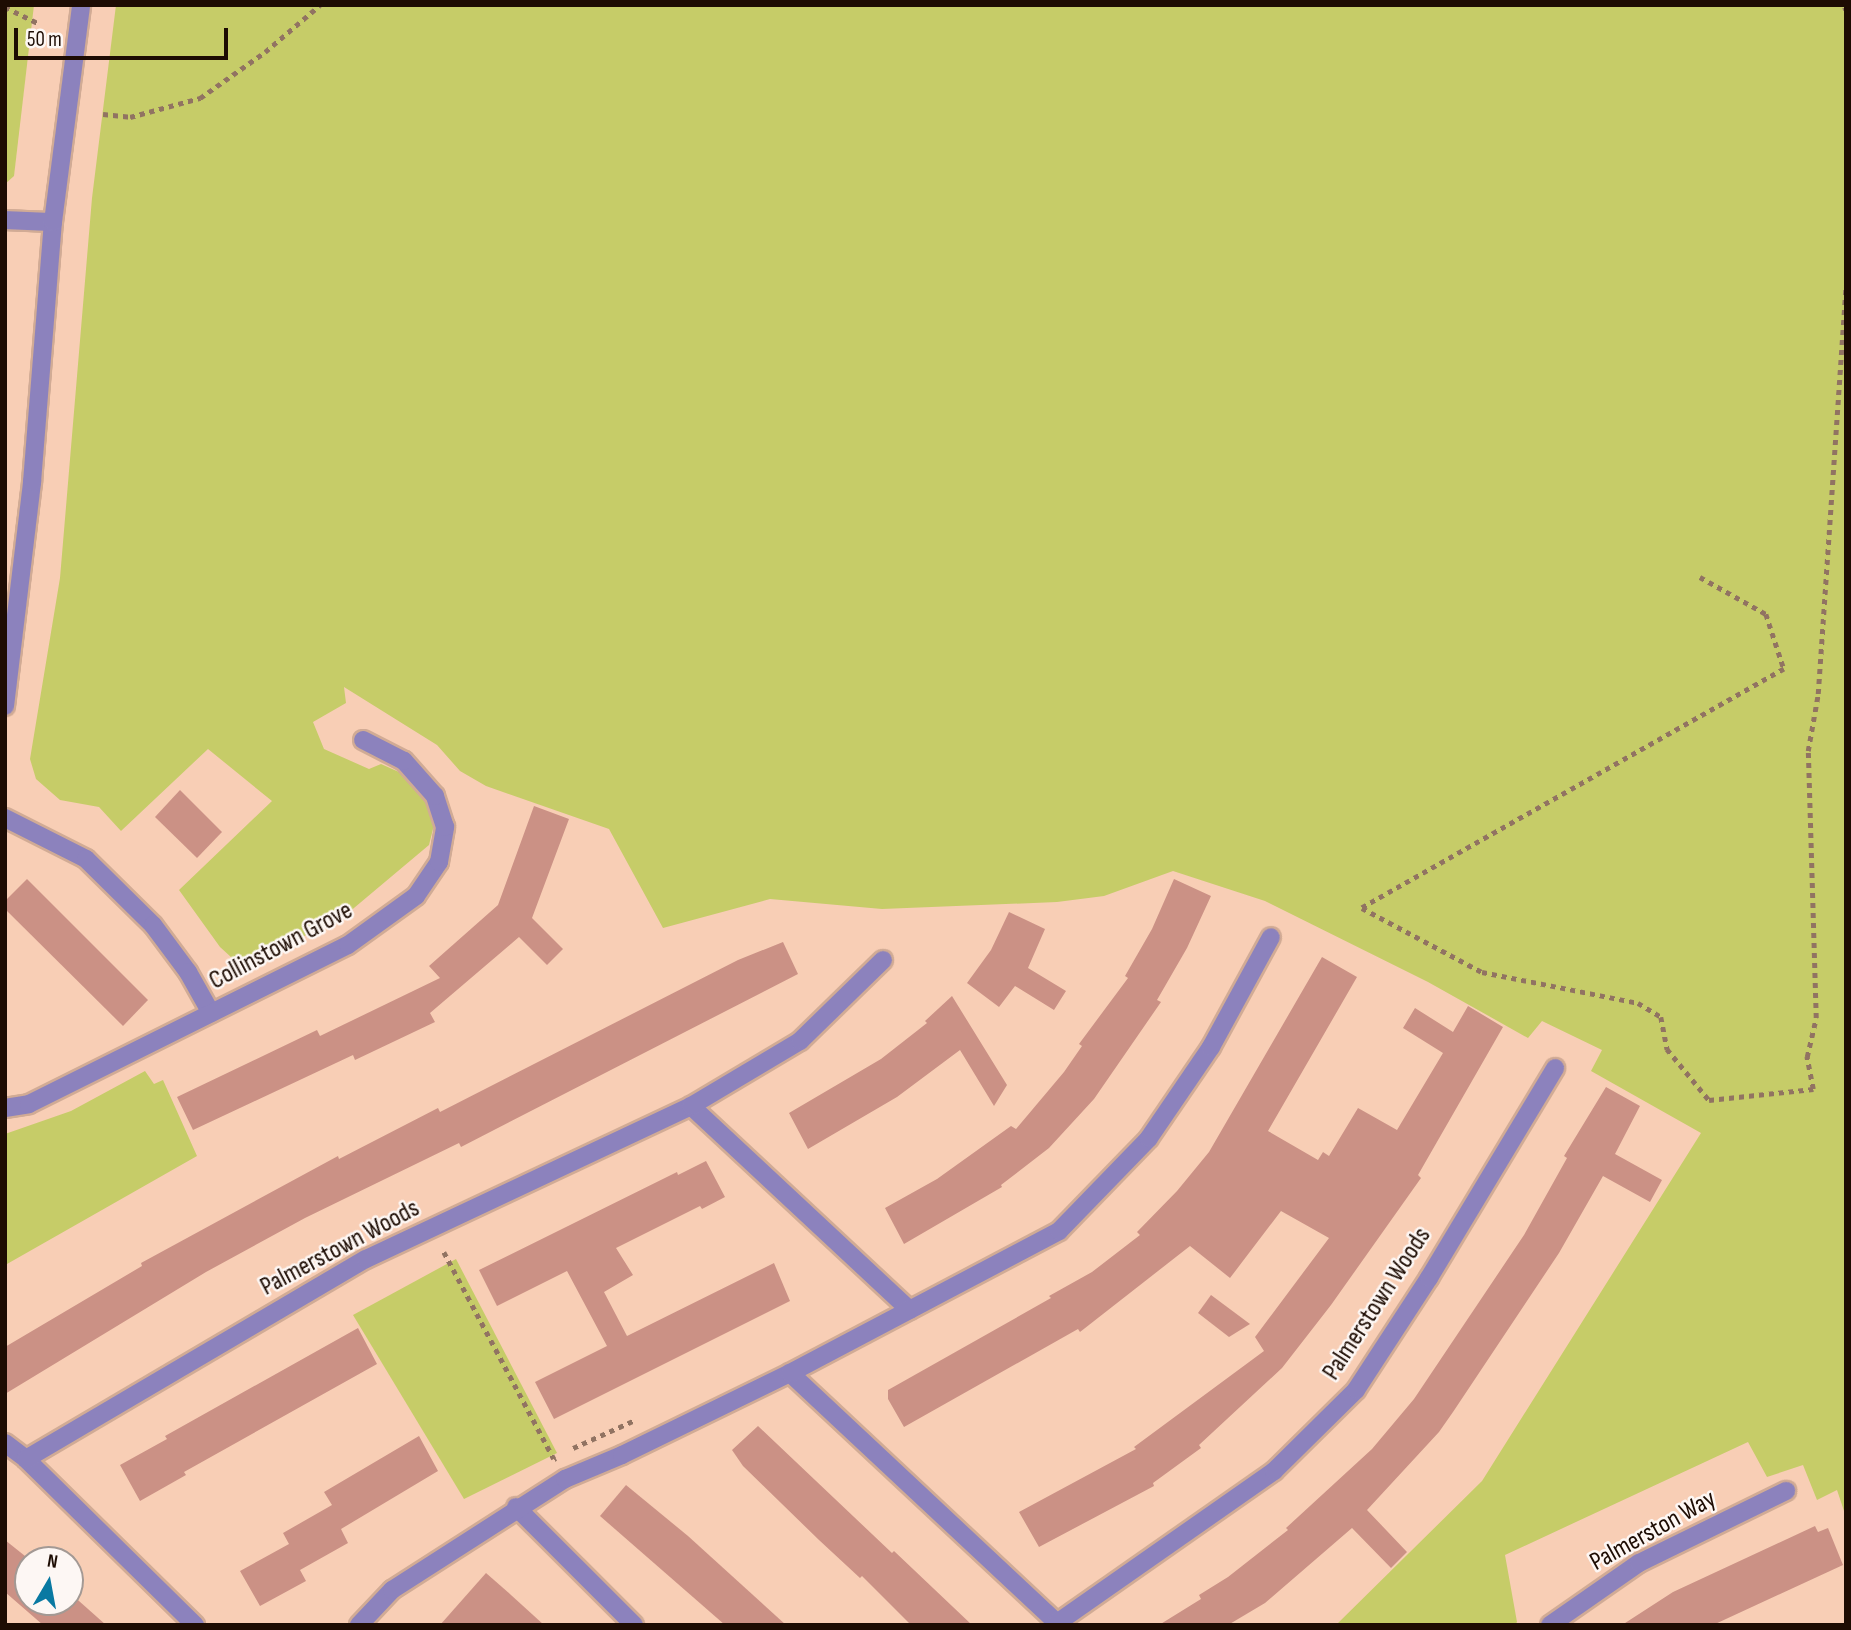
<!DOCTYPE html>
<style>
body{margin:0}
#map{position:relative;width:1851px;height:1630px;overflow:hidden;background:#f8ceb5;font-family:"Sofia Sans Condensed",sans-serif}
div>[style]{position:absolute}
.green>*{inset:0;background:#c6cc68}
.building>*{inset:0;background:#cb9185}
.path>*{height:4.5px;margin-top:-2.25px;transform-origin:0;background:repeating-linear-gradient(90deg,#917362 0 5px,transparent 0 10px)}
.roads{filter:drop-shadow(2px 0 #d1ab95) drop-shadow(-2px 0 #d1ab95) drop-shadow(0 2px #d1ab95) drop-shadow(0 -2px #d1ab95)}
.minor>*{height:18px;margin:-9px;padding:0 9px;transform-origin:9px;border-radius:9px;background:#8c82bd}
span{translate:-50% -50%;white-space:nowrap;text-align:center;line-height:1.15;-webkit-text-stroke:5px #fdf7f4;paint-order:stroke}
.street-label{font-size:26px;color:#1d0c03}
.frame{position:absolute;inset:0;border:7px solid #1d0c03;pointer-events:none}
.north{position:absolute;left:14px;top:1546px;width:70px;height:70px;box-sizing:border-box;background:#fdf7f4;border:2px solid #a39994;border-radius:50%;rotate:10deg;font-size:19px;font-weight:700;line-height:28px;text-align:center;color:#1d0c03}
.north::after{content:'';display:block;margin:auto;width:24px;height:32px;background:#0979a2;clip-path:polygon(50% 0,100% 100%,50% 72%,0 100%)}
.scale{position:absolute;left:14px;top:28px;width:214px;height:32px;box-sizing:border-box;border:4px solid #1d0c03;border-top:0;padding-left:9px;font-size:21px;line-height:24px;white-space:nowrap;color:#1d0c03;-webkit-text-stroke:5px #fdf7f4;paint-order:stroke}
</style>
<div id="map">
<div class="green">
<div style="clip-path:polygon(5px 5px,34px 5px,14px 176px,5px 184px)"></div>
<div style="clip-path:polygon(116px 5px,1846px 5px,1846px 1517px,1837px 1490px,1817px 1500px,1803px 1465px,1767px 1477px,1748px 1442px,1505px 1555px,1517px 1622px,1515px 1625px,1336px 1625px,1482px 1481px,1701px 1133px,1591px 1071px,1602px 1050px,1542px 1021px,1528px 1038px,1428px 982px,1265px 901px,1173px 871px,1104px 896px,1057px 902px,882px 909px,770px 899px,663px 928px,609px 829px,486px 786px,460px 771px,437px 745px,344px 687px,346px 703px,313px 722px,324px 749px,369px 769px,381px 764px,399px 772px,423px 795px,435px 821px,429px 845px,348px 913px,243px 968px,220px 947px,179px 890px,272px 801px,208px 749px,121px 831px,99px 807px,60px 800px,36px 779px,30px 759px,60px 578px,92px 198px)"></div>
<div style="clip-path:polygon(145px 1071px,154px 1084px,163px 1080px,197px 1156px,7px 1264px,5px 1134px,71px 1111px)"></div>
<div style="clip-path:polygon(456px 1259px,557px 1453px,464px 1499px,353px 1315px)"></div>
</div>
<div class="building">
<div style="clip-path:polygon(180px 790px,222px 832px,197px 858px,155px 817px)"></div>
<div style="clip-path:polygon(534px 806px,569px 819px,532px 918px,563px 949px,547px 965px,519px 937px,430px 1013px,435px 1022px,355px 1060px,353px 1055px,193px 1130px,177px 1097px,317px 1030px,320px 1036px,440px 978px,429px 966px,498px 905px)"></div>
<div style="clip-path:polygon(27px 879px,148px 1000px,123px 1026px,5px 909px,5px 901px)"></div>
<div style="clip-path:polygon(1174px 879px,1211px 896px,1187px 948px,1157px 1000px,1161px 1002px,1094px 1099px,1049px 1148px,1001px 1185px,1002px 1187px,904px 1244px,885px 1208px,937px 1179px,1011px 1126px,1016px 1129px,1064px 1072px,1082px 1046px,1079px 1044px,1128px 978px,1125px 976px,1152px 929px)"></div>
<div style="clip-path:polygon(1009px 912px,1045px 929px,1028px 968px,1066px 991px,1054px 1010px,1015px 986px,999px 1007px,967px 983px,991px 950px)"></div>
<div style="clip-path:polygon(783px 942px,798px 974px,461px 1147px,459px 1143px,305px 1218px,206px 1272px,5px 1394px,5px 1347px,142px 1266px,141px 1263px,338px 1156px,339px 1159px,438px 1108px,440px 1112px,738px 960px)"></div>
<div style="clip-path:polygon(1322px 957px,1357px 977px,1268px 1131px,1318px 1160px,1323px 1152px,1329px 1156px,1358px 1108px,1397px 1130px,1443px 1053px,1403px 1028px,1415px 1008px,1453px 1032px,1468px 1006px,1503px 1027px,1418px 1175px,1421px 1178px,1331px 1305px,1282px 1368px,1199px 1445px,1201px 1448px,1153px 1483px,1154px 1486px,1039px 1547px,1019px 1512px,1136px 1449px,1134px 1447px,1264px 1351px,1255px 1337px,1329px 1238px,1281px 1211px,1230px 1278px,1190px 1246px,1080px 1332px,1078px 1329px,904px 1427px,888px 1399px,888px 1390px,1051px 1298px,1049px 1296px,1092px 1272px,1140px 1235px,1137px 1232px,1177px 1191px,1209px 1152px)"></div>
<div style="clip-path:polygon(952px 996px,1007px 1085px,994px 1106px,960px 1050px,897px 1097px,808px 1149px,789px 1113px,881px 1059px,927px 1023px,925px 1021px)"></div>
<div style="clip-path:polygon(1606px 1087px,1640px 1106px,1615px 1154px,1662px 1180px,1650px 1202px,1603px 1176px,1559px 1253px,1453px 1412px,1439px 1432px,1367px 1510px,1407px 1552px,1391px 1568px,1352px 1528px,1265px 1603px,1228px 1625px,1159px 1625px,1201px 1599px,1199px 1595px,1228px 1577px,1288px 1530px,1286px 1528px,1372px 1449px,1414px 1399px,1524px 1235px,1567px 1158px,1564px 1156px)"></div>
<div style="clip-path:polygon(706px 1161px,725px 1197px,702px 1209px,700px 1206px,616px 1248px,633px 1275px,604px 1292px,627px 1336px,774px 1263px,790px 1301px,554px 1419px,535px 1382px,607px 1346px,567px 1271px,497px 1306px,479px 1270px,677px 1172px,678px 1175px)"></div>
<div style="clip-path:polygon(1211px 1295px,1250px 1324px,1229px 1337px,1198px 1313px)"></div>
<div style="clip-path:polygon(358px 1328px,377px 1364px,184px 1472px,186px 1475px,140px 1501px,120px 1465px,167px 1439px,165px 1436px)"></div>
<div style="clip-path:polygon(758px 1426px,892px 1553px,894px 1551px,972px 1625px,911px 1625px,862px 1576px,860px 1578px,819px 1540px,743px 1466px,732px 1450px)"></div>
<div style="clip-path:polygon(419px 1436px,438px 1471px,341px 1529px,348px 1543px,300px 1570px,306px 1581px,260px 1606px,240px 1571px,289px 1544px,283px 1533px,332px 1505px,324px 1492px)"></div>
<div style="clip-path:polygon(626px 1485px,688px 1536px,786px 1625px,725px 1625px,600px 1516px)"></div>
<div style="clip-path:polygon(1815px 1526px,1818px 1532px,1828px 1528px,1843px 1565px,1713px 1625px,1622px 1625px,1673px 1592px)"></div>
<div style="clip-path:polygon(5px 1540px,30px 1560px,28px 1602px,70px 1602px,70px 1593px,106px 1625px,43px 1625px,5px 1592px)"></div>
<div style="clip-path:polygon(486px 1573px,511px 1595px,544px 1625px,440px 1625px)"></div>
</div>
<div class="path">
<div style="left:5px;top:7px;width:37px;rotate:26deg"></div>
<div style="left:1845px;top:7px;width:3px;rotate:72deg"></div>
<div style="left:103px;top:114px;width:27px;rotate:6deg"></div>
<div style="left:130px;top:117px;width:73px;rotate:-15.2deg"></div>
<div style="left:200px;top:98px;width:80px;rotate:-35.3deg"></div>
<div style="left:265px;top:52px;width:72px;rotate:-40.5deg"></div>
<div style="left:1700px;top:577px;width:76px;rotate:29.3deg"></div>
<div style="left:1766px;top:614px;width:58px;rotate:71.9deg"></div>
<div style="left:1784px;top:669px;width:485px;rotate:150.5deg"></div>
<div style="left:1362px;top:908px;width:136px;rotate:28.1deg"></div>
<div style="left:1482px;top:972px;width:159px;rotate:11.2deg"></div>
<div style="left:1638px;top:1003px;width:27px;rotate:31deg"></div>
<div style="left:1661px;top:1017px;width:33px;rotate:79deg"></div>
<div style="left:1667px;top:1049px;width:66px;rotate:50.5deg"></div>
<div style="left:1709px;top:1100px;width:105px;rotate:-6deg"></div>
<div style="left:1813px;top:1089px;width:33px;rotate:-101deg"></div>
<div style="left:1807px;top:1057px;width:40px;rotate:-77deg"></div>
<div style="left:1816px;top:1018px;width:267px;rotate:-91.7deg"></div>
<div style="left:1808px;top:751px;width:58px;rotate:-80deg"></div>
<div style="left:1818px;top:694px;width:410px;rotate:-86.1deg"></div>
<div style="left:444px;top:1252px;width:234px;rotate:62deg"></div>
<div style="left:554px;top:1459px;width:2px;rotate:-27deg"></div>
<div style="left:573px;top:1448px;width:68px;rotate:-24.3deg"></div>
</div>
<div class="roads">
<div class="minor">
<div style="left:5px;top:220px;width:48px;rotate:2.4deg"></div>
<div style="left:5px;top:706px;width:226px;rotate:-83.1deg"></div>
<div style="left:32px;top:482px;width:261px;rotate:-85.4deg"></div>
<div style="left:53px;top:222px;width:219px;rotate:-82.6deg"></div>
<div style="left:5px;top:818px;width:91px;rotate:26.8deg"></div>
<div style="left:86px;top:859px;width:94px;rotate:44.6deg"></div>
<div style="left:153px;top:925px;width:59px;rotate:53.3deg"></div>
<div style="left:188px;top:972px;width:47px;rotate:60.7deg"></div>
<div style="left:691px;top:1106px;width:299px;rotate:43deg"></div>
<div style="left:5px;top:1108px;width:24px;rotate:-9deg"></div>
<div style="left:29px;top:1104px;width:356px;rotate:-26.5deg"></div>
<div style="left:348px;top:945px;width:84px;rotate:-35.8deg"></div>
<div style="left:416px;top:896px;width:41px;rotate:-55.9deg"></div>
<div style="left:439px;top:862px;width:36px;rotate:-80deg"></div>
<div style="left:445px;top:827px;width:33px;rotate:-108deg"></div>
<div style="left:435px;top:796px;width:47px;rotate:-131.5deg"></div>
<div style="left:404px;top:761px;width:46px;rotate:-152.9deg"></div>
<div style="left:790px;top:1373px;width:369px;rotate:43.1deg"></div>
<div style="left:5px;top:1443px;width:26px;rotate:37deg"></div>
<div style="left:26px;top:1459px;width:237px;rotate:44.5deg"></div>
<div style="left:26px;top:1459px;width:394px;rotate:-30.5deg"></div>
<div style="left:366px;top:1259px;width:359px;rotate:-25.2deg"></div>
<div style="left:691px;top:1106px;width:127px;rotate:-30.8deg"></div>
<div style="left:800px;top:1041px;width:116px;rotate:-44.3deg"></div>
<div style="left:516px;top:1507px;width:167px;rotate:45deg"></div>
<div style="left:1057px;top:1623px;width:265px;rotate:-35deg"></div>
<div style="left:1274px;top:1471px;width:115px;rotate:-44.6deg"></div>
<div style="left:1356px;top:1390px;width:134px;rotate:-56.9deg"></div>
<div style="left:1429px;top:1278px;width:245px;rotate:-59deg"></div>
<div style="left:359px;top:1625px;width:48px;rotate:-46.7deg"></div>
<div style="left:392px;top:1590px;width:206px;rotate:-32.7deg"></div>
<div style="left:565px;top:1479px;width:62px;rotate:-22.8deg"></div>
<div style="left:622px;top:1455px;width:187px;rotate:-26deg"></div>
<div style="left:790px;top:1373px;width:304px;rotate:-27.8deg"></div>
<div style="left:1059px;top:1231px;width:129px;rotate:-45.9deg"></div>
<div style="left:1149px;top:1138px;width:110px;rotate:-55.7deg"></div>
<div style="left:1211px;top:1047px;width:125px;rotate:-61.4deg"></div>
<div style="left:1550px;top:1625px;width:108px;rotate:-34.9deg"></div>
<div style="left:1639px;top:1563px;width:164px;rotate:-26.1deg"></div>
</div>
</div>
<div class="street-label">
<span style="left:281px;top:946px;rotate:-28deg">Collinstown Grove</span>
<span style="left:340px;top:1248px;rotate:-28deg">Palmerstown Woods</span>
<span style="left:1377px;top:1304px;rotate:-57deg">Palmerstown Woods</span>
<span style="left:1653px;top:1531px;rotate:-29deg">Palmerston Way</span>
</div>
<div class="frame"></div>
<div class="north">N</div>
<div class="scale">50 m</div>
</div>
